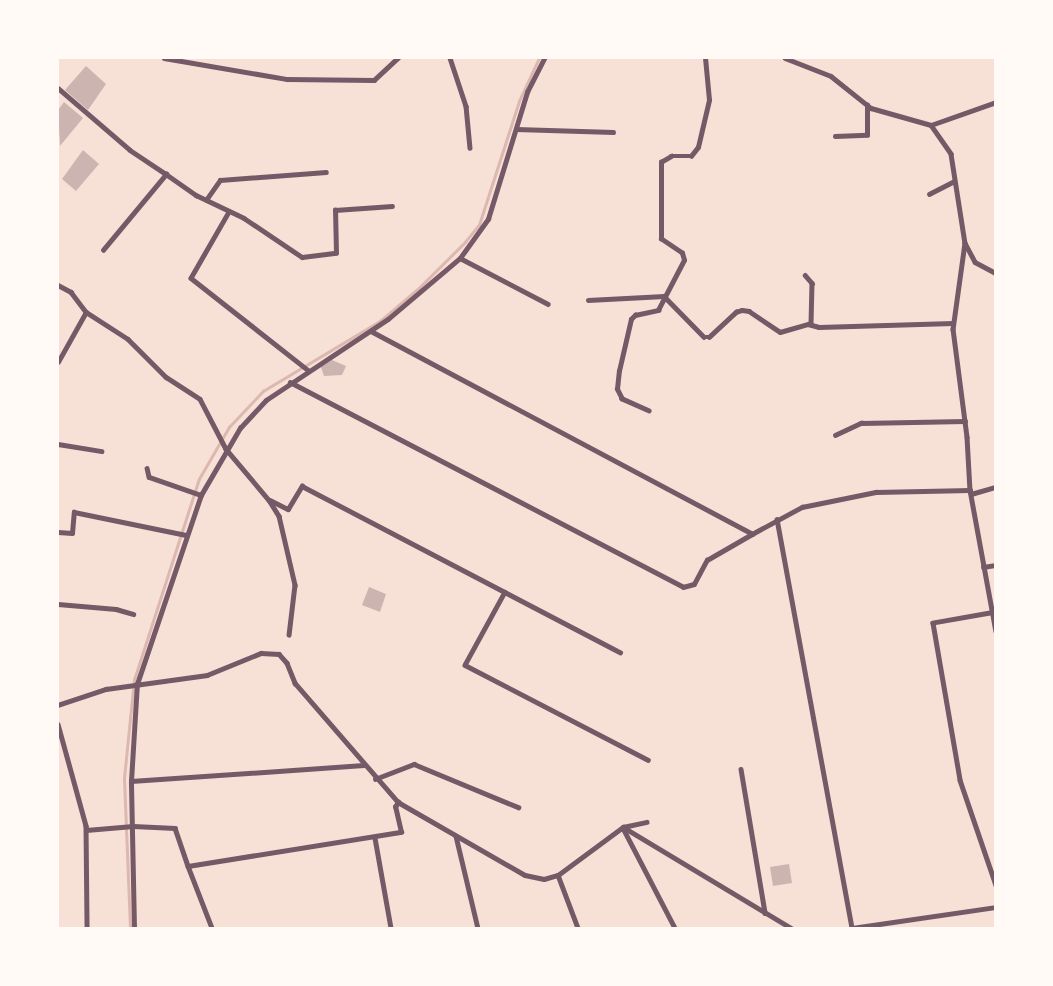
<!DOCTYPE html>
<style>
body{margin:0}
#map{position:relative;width:1053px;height:986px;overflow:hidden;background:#f7e1d7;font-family:Commissioner,sans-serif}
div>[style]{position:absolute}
.stream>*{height:2.5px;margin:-1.25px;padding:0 1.25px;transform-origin:1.25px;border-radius:1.25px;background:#dcb8b0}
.building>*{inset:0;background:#ccb4b1}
.minor>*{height:4.5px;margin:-2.25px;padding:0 2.25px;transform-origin:2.25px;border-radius:2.25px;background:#755966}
span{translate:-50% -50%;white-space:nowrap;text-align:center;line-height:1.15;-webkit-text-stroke:4.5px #fffaf5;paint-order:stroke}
.frame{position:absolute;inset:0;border:59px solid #fffaf5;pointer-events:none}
</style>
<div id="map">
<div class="stream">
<div style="left:130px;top:928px;width:150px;rotate:-92.3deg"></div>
<div style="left:124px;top:778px;width:99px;rotate:-84.2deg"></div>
<div style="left:134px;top:680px;width:211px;rotate:-72.1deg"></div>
<div style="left:199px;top:479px;width:60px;rotate:-60deg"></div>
<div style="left:229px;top:427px;width:50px;rotate:-46.6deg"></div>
<div style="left:263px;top:391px;width:136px;rotate:-30.9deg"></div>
<div style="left:380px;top:321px;width:52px;rotate:-40.4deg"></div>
<div style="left:420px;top:287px;width:64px;rotate:-45deg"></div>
<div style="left:465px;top:242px;width:22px;rotate:-51deg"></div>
<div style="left:479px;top:225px;width:130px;rotate:-72.1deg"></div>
<div style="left:519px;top:101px;width:47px;rotate:-65.1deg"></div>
</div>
<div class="building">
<div style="clip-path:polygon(86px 66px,106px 84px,88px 110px,65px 90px)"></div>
<div style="clip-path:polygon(64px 102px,83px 118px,60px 146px,58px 110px)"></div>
<div style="clip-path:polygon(83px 150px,99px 164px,76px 191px,62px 179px)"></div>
<div style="clip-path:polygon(332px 360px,346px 366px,342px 375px,324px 376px,321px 367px)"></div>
<div style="clip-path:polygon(369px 587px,386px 594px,380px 612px,362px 605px)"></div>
<div style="clip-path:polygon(789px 864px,792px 883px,773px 886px,770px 867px)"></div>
</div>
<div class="minor">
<div style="left:164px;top:58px;width:125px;rotate:9.7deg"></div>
<div style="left:287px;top:79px;width:87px;rotate:0.7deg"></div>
<div style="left:374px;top:80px;width:33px;rotate:-43deg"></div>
<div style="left:450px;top:58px;width:51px;rotate:71.6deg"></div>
<div style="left:466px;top:106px;width:42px;rotate:84.6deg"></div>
<div style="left:785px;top:58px;width:49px;rotate:21.4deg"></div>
<div style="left:831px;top:76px;width:51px;rotate:38.7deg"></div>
<div style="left:871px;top:108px;width:62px;rotate:15.8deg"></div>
<div style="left:931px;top:125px;width:35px;rotate:55deg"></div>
<div style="left:951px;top:154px;width:90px;rotate:81.1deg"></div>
<div style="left:965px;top:243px;width:21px;rotate:62deg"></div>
<div style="left:975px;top:262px;width:24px;rotate:28deg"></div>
<div style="left:58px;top:88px;width:95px;rotate:40.7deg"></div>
<div style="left:130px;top:150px;width:43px;rotate:33.7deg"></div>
<div style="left:166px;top:174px;width:37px;rotate:35deg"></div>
<div style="left:196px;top:195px;width:53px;rotate:25.6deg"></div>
<div style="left:244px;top:218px;width:70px;rotate:33.9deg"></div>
<div style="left:302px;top:257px;width:34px;rotate:-7deg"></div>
<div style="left:336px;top:253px;width:43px;rotate:-91.3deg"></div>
<div style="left:335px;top:210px;width:57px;rotate:-4deg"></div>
<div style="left:931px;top:125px;width:69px;rotate:-19.5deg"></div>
<div style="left:516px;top:129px;width:97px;rotate:1.8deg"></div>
<div style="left:835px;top:136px;width:32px;rotate:-2deg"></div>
<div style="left:867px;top:135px;width:30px;rotate:-90deg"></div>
<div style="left:929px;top:194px;width:28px;rotate:-27deg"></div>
<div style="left:206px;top:200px;width:24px;rotate:-55deg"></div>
<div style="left:220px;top:180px;width:106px;rotate:-4.3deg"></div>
<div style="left:229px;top:212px;width:76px;rotate:119.9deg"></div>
<div style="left:191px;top:278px;width:149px;rotate:38.2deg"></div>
<div style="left:965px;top:243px;width:87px;rotate:97.9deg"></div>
<div style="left:953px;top:329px;width:109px;rotate:82.6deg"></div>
<div style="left:967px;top:437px;width:53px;rotate:86.8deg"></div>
<div style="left:970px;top:490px;width:143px;rotate:79.6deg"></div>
<div style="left:103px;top:250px;width:99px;rotate:-50.3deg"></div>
<div style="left:460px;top:258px;width:99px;rotate:27.6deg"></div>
<div style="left:805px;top:275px;width:11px;rotate:49deg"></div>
<div style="left:812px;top:283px;width:41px;rotate:91.4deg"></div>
<div style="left:58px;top:285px;width:15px;rotate:28deg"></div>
<div style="left:71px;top:292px;width:25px;rotate:53deg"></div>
<div style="left:86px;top:312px;width:50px;rotate:32.7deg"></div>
<div style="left:128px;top:339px;width:54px;rotate:45deg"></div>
<div style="left:166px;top:377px;width:40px;rotate:32.9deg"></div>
<div style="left:200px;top:399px;width:56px;rotate:62.5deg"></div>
<div style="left:226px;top:449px;width:67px;rotate:49.9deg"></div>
<div style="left:269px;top:500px;width:19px;rotate:58deg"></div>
<div style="left:279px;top:516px;width:71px;rotate:76.9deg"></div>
<div style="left:295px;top:585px;width:50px;rotate:96.8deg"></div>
<div style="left:588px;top:300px;width:76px;rotate:-3deg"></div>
<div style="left:664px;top:296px;width:57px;rotate:45.7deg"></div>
<div style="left:704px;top:337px;width:5px"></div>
<div style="left:709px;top:337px;width:37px;rotate:-43deg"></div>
<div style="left:736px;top:312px;width:6px;rotate:-18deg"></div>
<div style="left:742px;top:310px;width:7px;rotate:8deg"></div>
<div style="left:749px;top:311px;width:37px;rotate:34deg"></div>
<div style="left:780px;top:332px;width:29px;rotate:-16deg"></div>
<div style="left:808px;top:324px;width:11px;rotate:15deg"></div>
<div style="left:819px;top:327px;width:134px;rotate:-1.7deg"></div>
<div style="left:371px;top:331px;width:432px;rotate:28deg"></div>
<div style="left:752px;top:534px;width:57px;rotate:-28.4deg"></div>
<div style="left:802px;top:507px;width:76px;rotate:-11.5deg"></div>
<div style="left:876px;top:492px;width:94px;rotate:-1.2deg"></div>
<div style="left:58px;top:362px;width:57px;rotate:-60.8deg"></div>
<div style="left:290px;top:382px;width:443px;rotate:27.5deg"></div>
<div style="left:683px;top:587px;width:11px;rotate:-15deg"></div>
<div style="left:694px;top:584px;width:27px;rotate:-62deg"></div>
<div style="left:707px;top:560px;width:52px;rotate:-30deg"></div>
<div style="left:649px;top:411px;width:30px;rotate:-156deg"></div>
<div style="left:622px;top:399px;width:11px;rotate:-117deg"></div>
<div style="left:617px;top:389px;width:18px;rotate:-84deg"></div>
<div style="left:619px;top:371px;width:53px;rotate:-77deg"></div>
<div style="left:631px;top:319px;width:6px;rotate:-45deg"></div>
<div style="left:635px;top:315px;width:24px;rotate:-12deg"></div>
<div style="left:658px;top:310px;width:56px;rotate:-62.5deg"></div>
<div style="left:684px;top:260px;width:7px;rotate:-106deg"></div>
<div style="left:682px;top:253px;width:25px;rotate:-146deg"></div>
<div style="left:661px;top:239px;width:77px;rotate:-90deg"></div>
<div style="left:661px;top:162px;width:12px;rotate:-31deg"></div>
<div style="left:671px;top:156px;width:20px"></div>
<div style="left:691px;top:156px;width:11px;rotate:-52deg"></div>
<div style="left:698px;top:147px;width:48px;rotate:-76.8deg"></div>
<div style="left:709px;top:100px;width:42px;rotate:-95.4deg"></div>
<div style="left:835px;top:435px;width:29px;rotate:-25deg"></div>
<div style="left:861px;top:423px;width:104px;rotate:-1.1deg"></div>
<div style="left:58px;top:444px;width:44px;rotate:9.2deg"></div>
<div style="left:147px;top:468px;width:9px;rotate:77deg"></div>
<div style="left:149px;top:477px;width:55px;rotate:19.1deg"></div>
<div style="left:971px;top:494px;width:26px;rotate:-16deg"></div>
<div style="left:270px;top:500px;width:20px;rotate:27deg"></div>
<div style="left:288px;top:509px;width:27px;rotate:-59deg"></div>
<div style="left:302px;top:486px;width:359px;rotate:27.6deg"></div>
<div style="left:777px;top:519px;width:416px;rotate:79.6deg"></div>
<div style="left:58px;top:532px;width:14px;rotate:4deg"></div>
<div style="left:72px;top:533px;width:21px;rotate:-85deg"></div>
<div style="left:74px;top:512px;width:114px;rotate:11.6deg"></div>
<div style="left:983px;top:567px;width:13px;rotate:-9deg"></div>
<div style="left:505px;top:592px;width:83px;rotate:118.7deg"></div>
<div style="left:465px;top:665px;width:206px;rotate:27.4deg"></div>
<div style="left:58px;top:604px;width:58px;rotate:4.9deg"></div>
<div style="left:116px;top:609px;width:18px;rotate:16deg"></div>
<div style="left:990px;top:613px;width:58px;rotate:170deg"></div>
<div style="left:933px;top:623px;width:159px;rotate:80.2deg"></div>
<div style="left:960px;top:780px;width:111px;rotate:71.1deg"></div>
<div style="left:58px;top:705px;width:51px;rotate:-18.4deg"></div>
<div style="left:106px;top:689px;width:102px;rotate:-7.9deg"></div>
<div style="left:207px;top:675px;width:58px;rotate:-22.2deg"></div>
<div style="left:261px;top:653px;width:18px;rotate:3deg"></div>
<div style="left:279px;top:654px;width:12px;rotate:48deg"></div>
<div style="left:287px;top:663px;width:22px;rotate:68deg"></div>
<div style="left:295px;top:683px;width:157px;rotate:49.1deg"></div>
<div style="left:398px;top:802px;width:146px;rotate:29.9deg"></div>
<div style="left:525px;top:875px;width:19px;rotate:12deg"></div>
<div style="left:544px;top:879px;width:15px;rotate:-16deg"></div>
<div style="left:558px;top:875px;width:81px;rotate:-36.4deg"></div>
<div style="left:623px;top:827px;width:24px;rotate:-12deg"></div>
<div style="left:58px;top:724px;width:106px;rotate:74.6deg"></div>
<div style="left:86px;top:826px;width:102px;rotate:89.4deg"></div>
<div style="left:741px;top:769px;width:146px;rotate:80.5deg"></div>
<div style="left:375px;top:779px;width:42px;rotate:-21deg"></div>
<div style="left:414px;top:764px;width:113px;rotate:22.5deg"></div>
<div style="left:131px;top:781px;width:233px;rotate:-3.9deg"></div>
<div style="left:623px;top:827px;width:196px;rotate:31deg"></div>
<div style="left:623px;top:828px;width:113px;rotate:62.5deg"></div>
<div style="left:86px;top:830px;width:47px;rotate:-4.9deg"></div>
<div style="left:133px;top:826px;width:42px;rotate:2.7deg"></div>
<div style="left:175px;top:828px;width:40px;rotate:71.1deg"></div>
<div style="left:188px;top:866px;width:216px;rotate:-9.1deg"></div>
<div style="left:401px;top:832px;width:26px;rotate:-103deg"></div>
<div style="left:395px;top:807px;width:6px;rotate:-59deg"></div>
<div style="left:456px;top:836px;width:95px;rotate:76.6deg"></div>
<div style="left:375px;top:838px;width:91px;rotate:79.9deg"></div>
<div style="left:188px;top:866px;width:66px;rotate:68.8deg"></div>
<div style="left:558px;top:875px;width:57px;rotate:69.3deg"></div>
<div style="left:134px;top:928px;width:147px;rotate:-91.2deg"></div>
<div style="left:131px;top:781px;width:97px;rotate:-86.5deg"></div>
<div style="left:137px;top:684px;width:200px;rotate:-71.3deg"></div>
<div style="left:201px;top:495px;width:78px;rotate:-59.8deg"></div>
<div style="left:240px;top:428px;width:38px;rotate:-47deg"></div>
<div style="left:266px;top:400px;width:146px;rotate:-33.6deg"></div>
<div style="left:388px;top:319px;width:94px;rotate:-40.3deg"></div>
<div style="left:460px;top:258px;width:48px;rotate:-54.3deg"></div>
<div style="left:488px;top:219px;width:133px;rotate:-72.9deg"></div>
<div style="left:527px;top:92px;width:38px;rotate:-63deg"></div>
<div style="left:852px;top:928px;width:146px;rotate:-8.3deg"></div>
</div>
<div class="frame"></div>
</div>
